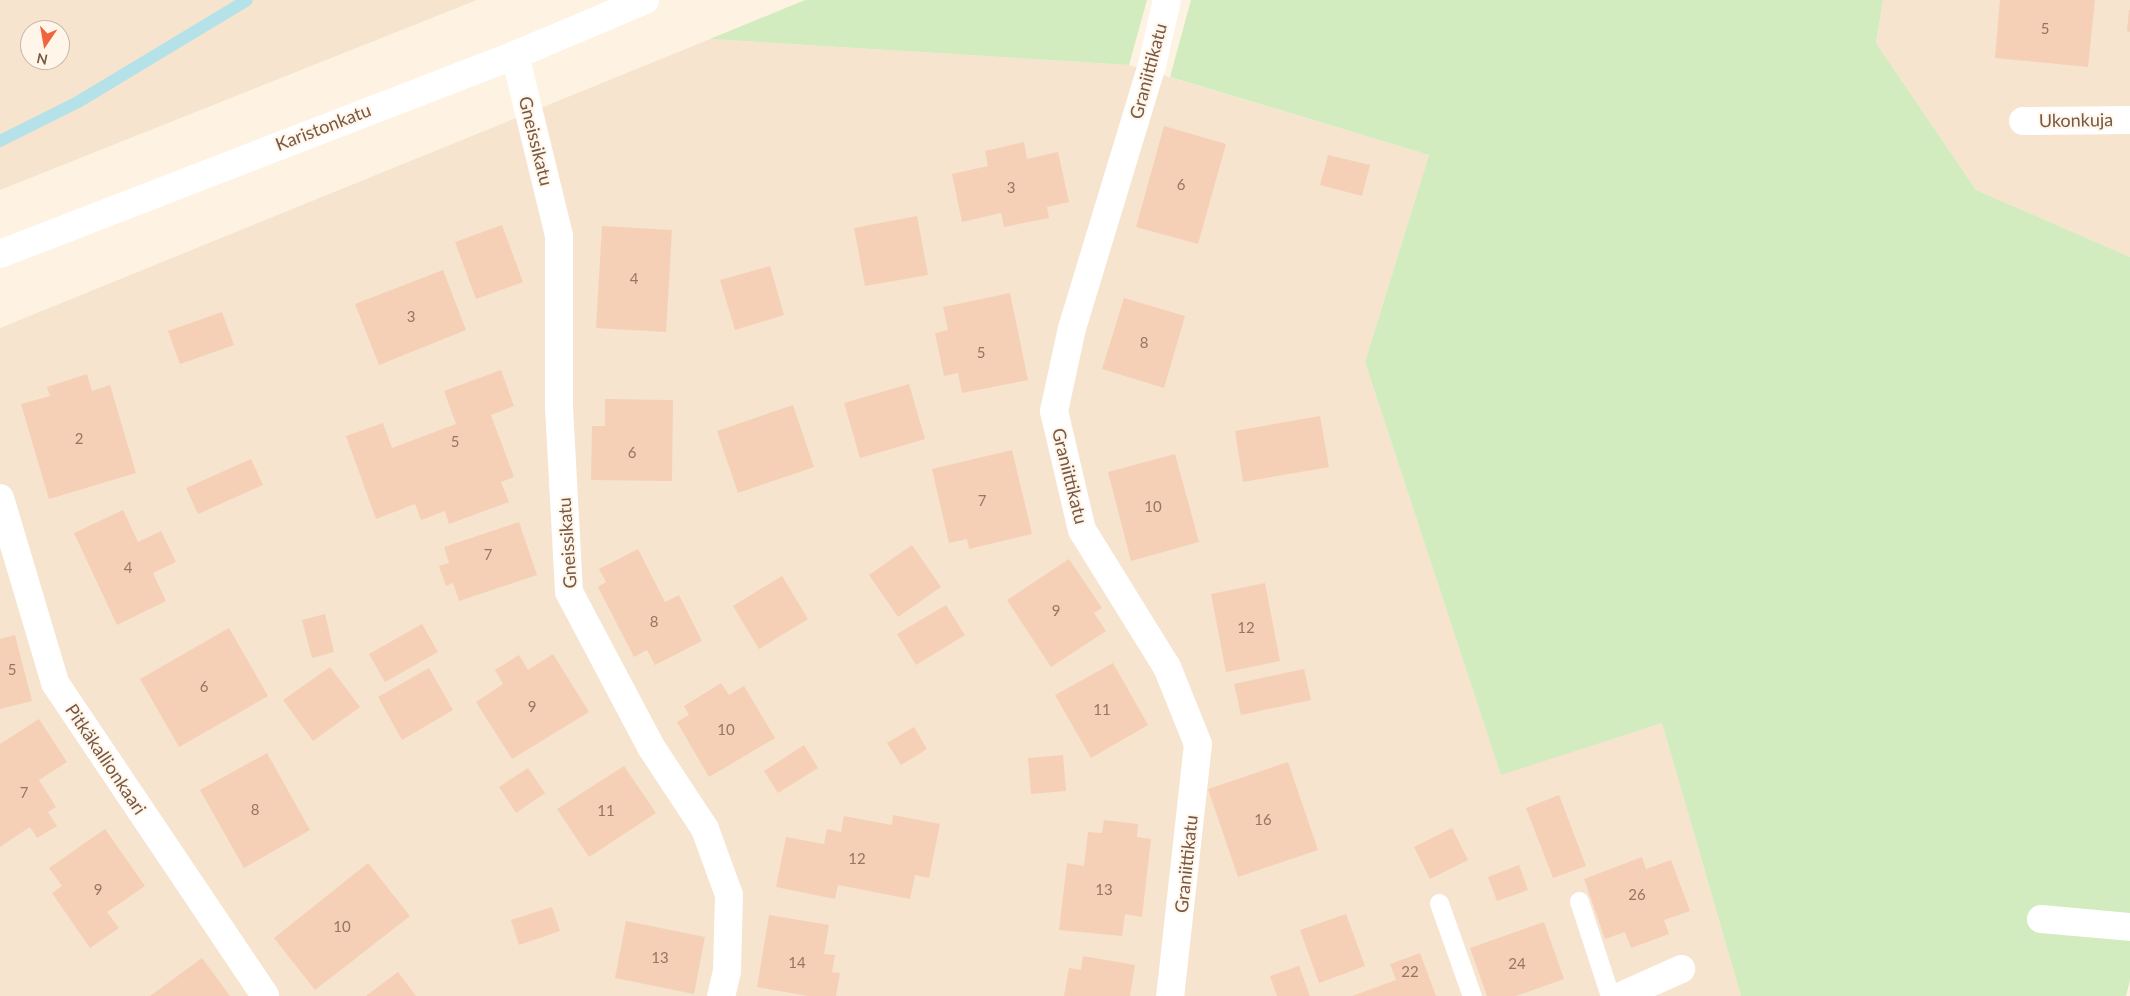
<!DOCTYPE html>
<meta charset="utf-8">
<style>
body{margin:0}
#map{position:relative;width:2130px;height:996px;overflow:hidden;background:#fef3e2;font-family:Lato,sans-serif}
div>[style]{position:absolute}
.residential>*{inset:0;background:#f6e4cf}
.green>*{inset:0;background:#d2ecbf}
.stream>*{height:12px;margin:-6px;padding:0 6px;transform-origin:6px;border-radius:6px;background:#b5e1e8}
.building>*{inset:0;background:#f5d0b7}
.lane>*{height:19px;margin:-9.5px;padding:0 9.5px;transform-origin:9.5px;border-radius:9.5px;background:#fff}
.street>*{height:28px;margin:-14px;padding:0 14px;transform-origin:14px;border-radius:14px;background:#fff}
.secondary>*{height:28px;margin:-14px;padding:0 14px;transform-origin:14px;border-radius:14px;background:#fff}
span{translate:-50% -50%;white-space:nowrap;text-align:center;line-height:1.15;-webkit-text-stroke:4px #fff6e9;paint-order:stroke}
.number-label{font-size:15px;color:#967662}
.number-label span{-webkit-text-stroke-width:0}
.street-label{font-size:18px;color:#775846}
.north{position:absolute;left:20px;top:20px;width:50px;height:50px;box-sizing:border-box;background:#fff6e9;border:1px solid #c9b7a8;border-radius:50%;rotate:192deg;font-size:14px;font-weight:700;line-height:20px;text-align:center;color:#775846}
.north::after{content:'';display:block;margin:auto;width:18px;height:22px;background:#f0653e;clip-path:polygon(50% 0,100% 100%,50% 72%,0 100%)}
</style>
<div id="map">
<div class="residential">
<div style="clip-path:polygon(evenodd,0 0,477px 0,0 190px,0 0,30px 30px,60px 30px,60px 60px,30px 60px,30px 30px)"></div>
<div style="clip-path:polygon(1883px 0,2130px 0,2130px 257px,1976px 190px,1876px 43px)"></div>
<div style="clip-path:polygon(710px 39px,1129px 65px,1429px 155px,1365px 362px,1501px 774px,1662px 723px,1741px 996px,0 996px,0 328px)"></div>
</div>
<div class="green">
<div style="clip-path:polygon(805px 0,1147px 0,1129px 65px,710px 39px)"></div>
<div style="clip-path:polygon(1191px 0,1883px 0,1876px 43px,1976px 190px,2130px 257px,2130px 980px,2126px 996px,1741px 996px,1662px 723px,1501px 775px,1365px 362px,1429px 155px,1170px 77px)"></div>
</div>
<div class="stream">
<div style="left:0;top:141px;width:87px;rotate:-26.6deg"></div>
<div style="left:78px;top:102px;width:197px;rotate:-31.1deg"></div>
</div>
<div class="building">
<div style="clip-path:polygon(2000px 0,2095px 0,2088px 67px,1995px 58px)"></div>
<div style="clip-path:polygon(2129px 10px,2130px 10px,2130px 32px,2127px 31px)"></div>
<div style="clip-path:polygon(1164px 126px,1226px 144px,1198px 244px,1136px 227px)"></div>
<div style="clip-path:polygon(1024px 142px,1027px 159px,1058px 152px,1069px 202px,1047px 207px,1049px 218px,1004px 227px,1001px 213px,962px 222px,952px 174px,988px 166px,985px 151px)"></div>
<div style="clip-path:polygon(1328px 155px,1370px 165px,1362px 196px,1320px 185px)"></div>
<div style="clip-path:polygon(917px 216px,928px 275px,865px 286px,854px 228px)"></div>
<div style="clip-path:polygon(502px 225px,523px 282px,476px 299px,455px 242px)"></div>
<div style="clip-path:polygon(602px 226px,672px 230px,666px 332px,596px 328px)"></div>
<div style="clip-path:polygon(770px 266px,784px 315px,735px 330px,720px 280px)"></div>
<div style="clip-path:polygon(443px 270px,466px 330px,379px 365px,355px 304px)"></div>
<div style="clip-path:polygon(1010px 293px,1028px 380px,962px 393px,958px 373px,944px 376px,935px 333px,948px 330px,943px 307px)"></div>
<div style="clip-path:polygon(1124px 298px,1185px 316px,1164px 388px,1102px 369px)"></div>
<div style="clip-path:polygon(222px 312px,234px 345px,180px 364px,168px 331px)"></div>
<div style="clip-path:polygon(501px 370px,514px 406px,491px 415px,514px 477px,501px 482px,509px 502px,449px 524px,445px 511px,421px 520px,415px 504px,376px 519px,346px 436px,383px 423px,392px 448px,456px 424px,444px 391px)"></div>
<div style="clip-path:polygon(87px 374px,92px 391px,110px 385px,136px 473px,49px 499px,21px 404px,50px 396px,47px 387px)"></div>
<div style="clip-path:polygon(909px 384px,925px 439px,860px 458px,844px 403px)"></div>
<div style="clip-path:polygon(605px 399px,673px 400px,672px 481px,591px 480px,592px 426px,605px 426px)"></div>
<div style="clip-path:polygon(793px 405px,814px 467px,738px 493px,717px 431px)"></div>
<div style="clip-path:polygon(1320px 416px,1329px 467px,1243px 482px,1235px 431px)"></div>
<div style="clip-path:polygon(1012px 450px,1032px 534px,969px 549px,967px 539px,949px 543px,932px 469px)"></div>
<div style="clip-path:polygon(1175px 454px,1199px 542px,1131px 561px,1108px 472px)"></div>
<div style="clip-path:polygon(251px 459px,263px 485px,198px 514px,186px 488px)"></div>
<div style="clip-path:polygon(123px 510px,138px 542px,161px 531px,176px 562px,153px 573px,166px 601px,117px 625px,74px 533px)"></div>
<div style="clip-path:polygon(519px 522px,537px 575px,459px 601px,453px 583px,446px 586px,439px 566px,449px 563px,444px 547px)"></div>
<div style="clip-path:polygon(912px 545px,941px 587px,898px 617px,869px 575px)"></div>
<div style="clip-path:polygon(638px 549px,665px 602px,679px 595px,702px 641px,655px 665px,647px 650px,634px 657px,598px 587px,606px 582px,599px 569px)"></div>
<div style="clip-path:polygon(1069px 559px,1102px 608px,1094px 613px,1106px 631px,1051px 667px,1007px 600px)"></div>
<div style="clip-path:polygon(782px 576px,808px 619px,759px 649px,733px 606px)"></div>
<div style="clip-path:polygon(1265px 583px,1280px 661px,1226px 672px,1211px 594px)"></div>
<div style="clip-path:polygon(946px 605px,965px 635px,916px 665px,897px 634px)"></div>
<div style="clip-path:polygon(325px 614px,334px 652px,312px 658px,302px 620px)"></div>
<div style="clip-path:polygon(422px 624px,438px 652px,385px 682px,369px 654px)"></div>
<div style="clip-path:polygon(229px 628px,268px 696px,179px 747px,140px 679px)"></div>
<div style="clip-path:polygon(15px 635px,32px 701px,0 709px,0 639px)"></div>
<div style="clip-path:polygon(553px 654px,589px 712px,512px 759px,476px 702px,503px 684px,495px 670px,519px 655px,528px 670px)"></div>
<div style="clip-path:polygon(1113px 663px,1148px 725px,1091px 758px,1055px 695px)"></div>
<div style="clip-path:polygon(330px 667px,360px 707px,313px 741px,283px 700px)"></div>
<div style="clip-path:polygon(429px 668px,453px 710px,402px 740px,378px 697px)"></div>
<div style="clip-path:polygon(1304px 669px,1311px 700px,1241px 715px,1234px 684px)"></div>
<div style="clip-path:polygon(721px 683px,729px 695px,744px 686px,775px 738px,709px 777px,677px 722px,689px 715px,684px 706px)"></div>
<div style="clip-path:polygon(39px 719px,67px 762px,39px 780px,56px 807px,48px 812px,57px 826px,37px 838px,30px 827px,0 847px,0 744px)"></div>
<div style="clip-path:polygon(914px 727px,927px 749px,901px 765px,887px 743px)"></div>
<div style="clip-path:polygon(804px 745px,818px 768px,778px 793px,764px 771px)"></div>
<div style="clip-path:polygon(267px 753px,310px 830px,244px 868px,200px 790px)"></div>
<div style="clip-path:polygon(1063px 755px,1066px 791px,1031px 794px,1028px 758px)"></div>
<div style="clip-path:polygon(1288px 762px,1318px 850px,1238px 877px,1208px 789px)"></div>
<div style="clip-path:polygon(624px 766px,656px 813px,589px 857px,557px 809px)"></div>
<div style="clip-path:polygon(528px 768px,545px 793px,516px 813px,499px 787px)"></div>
<div style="clip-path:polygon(1559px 795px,1586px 866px,1553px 878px,1526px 808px)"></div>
<div style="clip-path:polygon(893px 815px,940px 824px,929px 878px,915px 875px,910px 899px,838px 885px,835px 899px,776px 887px,786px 837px,824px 844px,827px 829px,841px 832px,844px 816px,892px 825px)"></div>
<div style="clip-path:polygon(1104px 820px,1138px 824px,1137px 837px,1151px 839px,1142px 917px,1125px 914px,1122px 936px,1059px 930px,1067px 863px,1084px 866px,1088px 832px,1102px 833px)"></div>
<div style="clip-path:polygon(1452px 828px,1468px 860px,1430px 879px,1414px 847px)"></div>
<div style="clip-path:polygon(105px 829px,145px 886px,107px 912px,119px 928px,90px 948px,52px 893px,62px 886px,49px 868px)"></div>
<div style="clip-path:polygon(1642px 857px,1646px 869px,1671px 860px,1690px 911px,1664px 920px,1669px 934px,1631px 948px,1625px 932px,1605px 939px,1584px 879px)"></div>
<div style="clip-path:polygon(368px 863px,410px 916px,315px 990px,274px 938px)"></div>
<div style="clip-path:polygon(1519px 865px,1528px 890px,1497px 901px,1488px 877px)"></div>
<div style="clip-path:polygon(552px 907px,560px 931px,519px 945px,511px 920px)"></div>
<div style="clip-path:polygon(1346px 914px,1365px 966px,1319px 983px,1300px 930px)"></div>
<div style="clip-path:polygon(769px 915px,829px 925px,824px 954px,835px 955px,832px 972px,840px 973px,836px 996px,808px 996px,757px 987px)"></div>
<div style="clip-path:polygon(626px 921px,705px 937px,694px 994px,615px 978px)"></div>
<div style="clip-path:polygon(1544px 922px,1564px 979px,1516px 996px,1487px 996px,1470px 948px)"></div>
<div style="clip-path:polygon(1420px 953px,1436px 996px,1352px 996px,1396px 980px,1390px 964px)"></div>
<div style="clip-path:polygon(1083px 956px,1135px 965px,1130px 996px,1064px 996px,1069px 968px,1081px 970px)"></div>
<div style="clip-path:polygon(202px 958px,230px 996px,150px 996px)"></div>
<div style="clip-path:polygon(1299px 966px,1310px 996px,1277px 996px,1270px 976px)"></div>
<div style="clip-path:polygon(398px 972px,416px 996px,366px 996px)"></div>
</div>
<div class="lane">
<div style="left:1579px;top:901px;width:100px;rotate:71.9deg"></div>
<div style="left:1439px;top:903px;width:99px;rotate:70.5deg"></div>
</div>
<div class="street">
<div style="left:1167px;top:0;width:67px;rotate:103deg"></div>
<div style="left:1152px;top:65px;width:275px;rotate:106.9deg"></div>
<div style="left:1072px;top:328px;width:85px;rotate:102.2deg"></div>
<div style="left:1054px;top:411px;width:122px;rotate:76.8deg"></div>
<div style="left:1082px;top:530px;width:161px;rotate:58.2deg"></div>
<div style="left:1167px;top:667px;width:83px;rotate:68.1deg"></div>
<div style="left:1198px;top:744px;width:254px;rotate:96.3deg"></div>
<div style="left:515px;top:55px;width:186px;rotate:76.3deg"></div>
<div style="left:559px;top:236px;width:171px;rotate:90deg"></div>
<div style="left:559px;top:407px;width:185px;rotate:86.9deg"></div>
<div style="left:569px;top:592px;width:175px;rotate:62.1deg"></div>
<div style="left:651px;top:747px;width:98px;rotate:56.6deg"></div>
<div style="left:705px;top:829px;width:70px;rotate:70deg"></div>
<div style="left:729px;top:895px;width:76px;rotate:91.5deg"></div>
<div style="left:727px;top:971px;width:26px;rotate:103deg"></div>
<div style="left:2023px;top:121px;width:107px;rotate:-0.5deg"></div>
<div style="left:0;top:498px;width:193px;rotate:73.4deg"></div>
<div style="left:55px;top:683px;width:377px;rotate:56.1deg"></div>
<div style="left:2041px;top:919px;width:89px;rotate:5.1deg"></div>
<div style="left:1621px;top:996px;width:66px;rotate:-24.2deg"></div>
</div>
<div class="secondary">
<div style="left:0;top:254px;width:552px;rotate:-21.13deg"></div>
<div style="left:515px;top:55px;width:141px;rotate:-22.9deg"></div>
</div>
<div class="number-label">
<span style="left:2045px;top:29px">5</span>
<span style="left:1181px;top:185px">6</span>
<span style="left:1011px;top:188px">3</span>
<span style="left:634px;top:279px">4</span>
<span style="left:411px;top:317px">3</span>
<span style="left:1144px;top:343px">8</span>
<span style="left:981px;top:353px">5</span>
<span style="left:79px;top:439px">2</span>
<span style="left:455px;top:442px">5</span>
<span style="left:632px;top:453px">6</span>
<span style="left:982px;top:501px">7</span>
<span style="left:1153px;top:507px">10</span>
<span style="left:488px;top:555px">7</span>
<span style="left:128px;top:568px">4</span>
<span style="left:1056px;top:611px">9</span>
<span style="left:654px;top:622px">8</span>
<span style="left:1246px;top:628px">12</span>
<span style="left:12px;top:670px">5</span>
<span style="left:204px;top:687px">6</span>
<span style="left:532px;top:707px">9</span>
<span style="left:1102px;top:710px">11</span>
<span style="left:726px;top:730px">10</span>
<span style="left:24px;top:793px">7</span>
<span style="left:255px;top:810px">8</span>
<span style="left:606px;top:811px">11</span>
<span style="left:1263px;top:820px">16</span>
<span style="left:857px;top:859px">12</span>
<span style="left:98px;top:890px">9</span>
<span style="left:1104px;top:890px">13</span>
<span style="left:1637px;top:895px">26</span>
<span style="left:342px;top:927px">10</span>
<span style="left:660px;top:958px">13</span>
<span style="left:797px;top:963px">14</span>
<span style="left:1517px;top:964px">24</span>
<span style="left:1410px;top:972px">22</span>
</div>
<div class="street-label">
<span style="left:1148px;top:71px;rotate:-75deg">Graniittikatu</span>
<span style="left:2076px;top:120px;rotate:-1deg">Ukonkuja</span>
<span style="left:323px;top:127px;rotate:-21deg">Karistonkatu</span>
<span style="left:536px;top:141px;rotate:76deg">Gneissikatu</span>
<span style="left:1070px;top:476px;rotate:76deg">Graniittikatu</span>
<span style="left:567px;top:543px;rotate:-94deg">Gneissikatu</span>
<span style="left:106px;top:759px;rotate:56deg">Pitkäkallionkaari</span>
<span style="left:1186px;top:864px;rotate:-84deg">Graniittikatu</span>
</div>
<div class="north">N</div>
</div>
